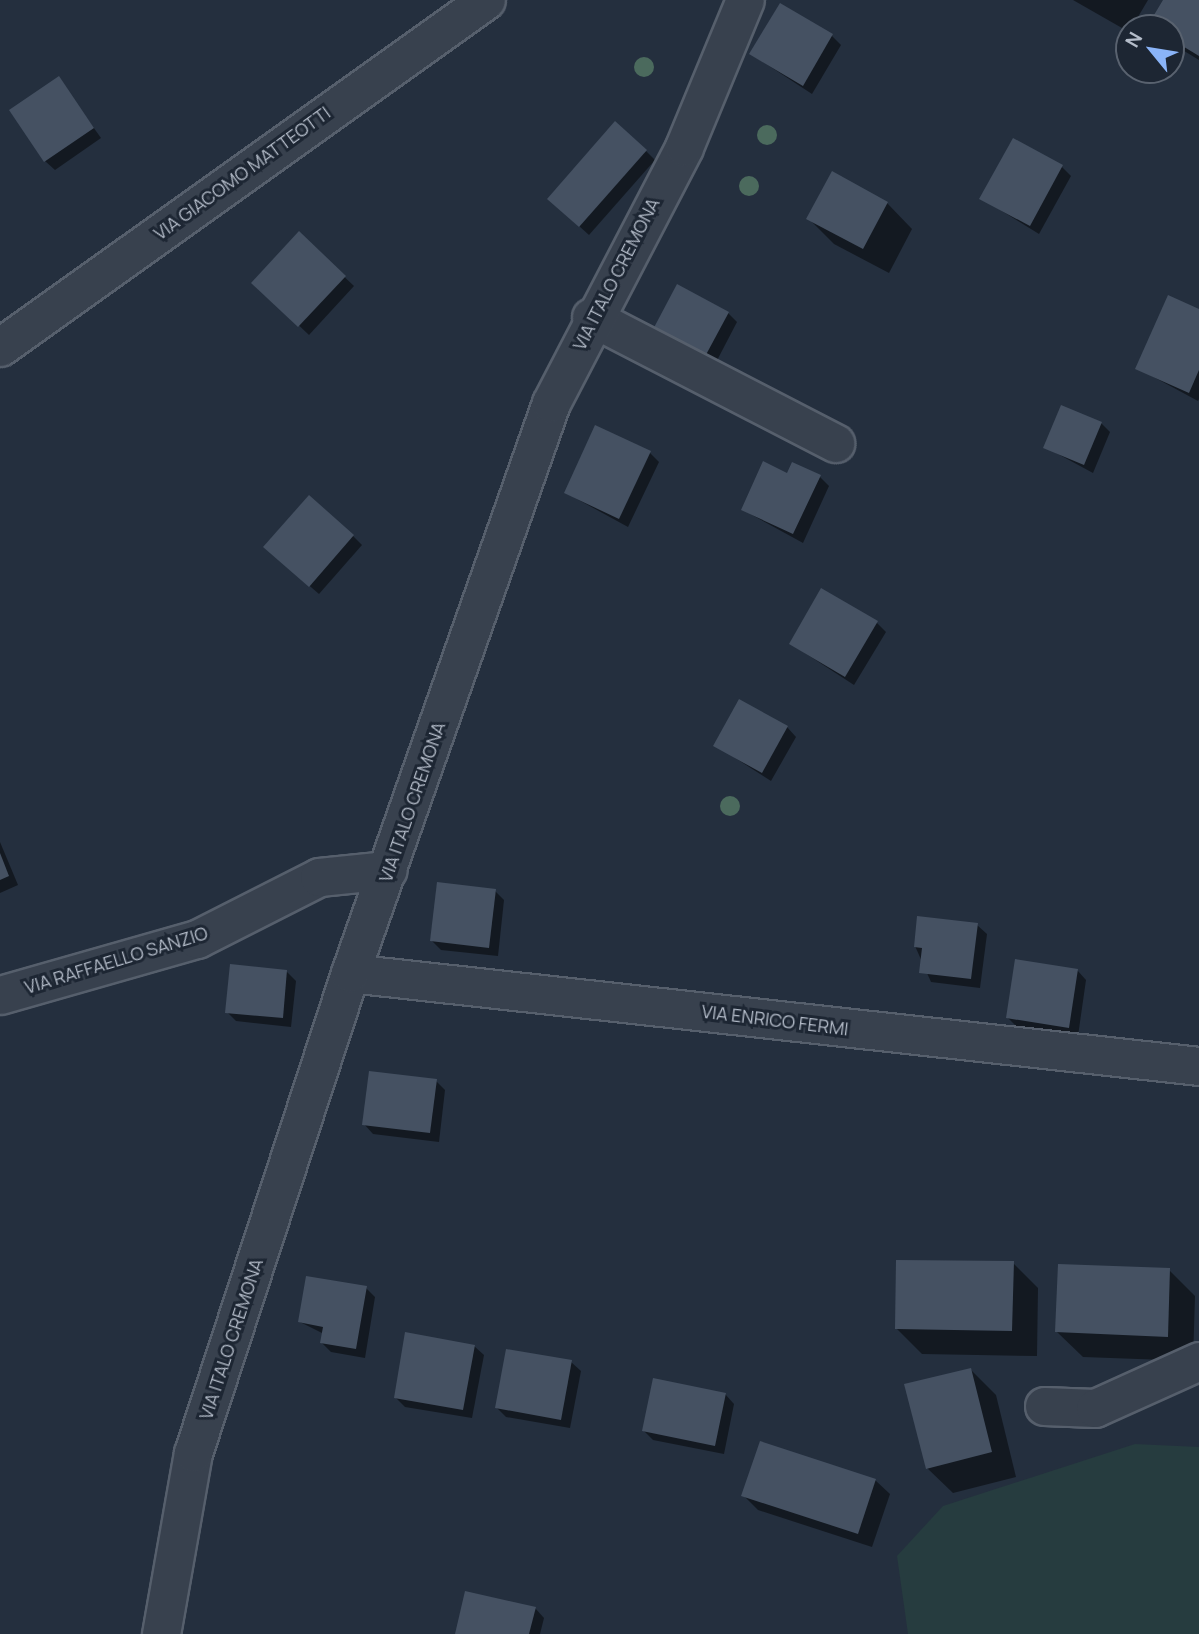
<!DOCTYPE html>
<style>
body{margin:0}
#map{position:relative;width:1199px;height:1634px;overflow:hidden;background:#242f3e;font-family:Manrope,sans-serif}
div>[style]{position:absolute}
.green>*{inset:0;background:#263c3f}
.shadow>*{inset:0;background:#0007}
.building>*{inset:0;background:#455162}
.roads{filter:drop-shadow(2px 0 #565f6c) drop-shadow(-2px 0 #565f6c) drop-shadow(0 2px #565f6c) drop-shadow(0 -2px #565f6c)}
.minor>*{height:37px;margin:-18.5px;padding:0 18.5px;transform-origin:18.5px;border-radius:18.5px;background:#38414e}
.trees>*{width:20px;height:20px;margin:-10px;border-radius:50%;background:#4b6a5d}
span{translate:-50% -50%;white-space:nowrap;text-align:center;line-height:1.15;-webkit-text-stroke:6px #1d2633;paint-order:stroke}
.street-label{font-size:18px;color:#b4bcc9}
.north{position:absolute;left:1115px;top:14px;width:70px;height:70px;box-sizing:border-box;background:#1d2633;border:2px solid #59626f;border-radius:50%;rotate:300deg;font-size:19px;font-weight:700;line-height:28px;text-align:center;color:#b4bcc9}
.north::after{content:'';display:block;margin:auto;width:24px;height:32px;background:#8ab4f8;clip-path:polygon(50% 0,100% 100%,50% 72%,0 100%)}
</style>
<div id="map">
<div class="green">
<div style="clip-path:polygon(1135px 1444px,1199px 1447px,1199px 1634px,908px 1634px,897px 1556px,943px 1506px)"></div>
</div>
<div class="shadow">
<div style="clip-path:polygon(1073px 0,1148px 0,1129px 32px)"></div>
<div style="clip-path:polygon(1165px 0,1199px 0,1199px 60px,1171px 43px,1171px 28px,1150px 25px)"></div>
<div style="clip-path:polygon(832px 36px,841px 45px,812px 94px,751px 54px)"></div>
<div style="clip-path:polygon(58px 78px,101px 138px,55px 170px,45px 161px)"></div>
<div style="clip-path:polygon(646px 151px,655px 160px,589px 235px,559px 208px)"></div>
<div style="clip-path:polygon(1062px 167px,1071px 176px,1039px 234px,981px 198px)"></div>
<div style="clip-path:polygon(887px 203px,912px 229px,889px 273px,834px 244px,808px 218px)"></div>
<div style="clip-path:polygon(299px 234px,354px 286px,309px 335px,254px 283px)"></div>
<div style="clip-path:polygon(1199px 311px,1199px 399px,1198px 401px,1137px 368px)"></div>
<div style="clip-path:polygon(728px 313px,737px 322px,711px 372px,661px 346px)"></div>
<div style="clip-path:polygon(1101px 423px,1110px 432px,1093px 473px,1045px 447px)"></div>
<div style="clip-path:polygon(650px 453px,659px 462px,628px 527px,566px 493px)"></div>
<div style="clip-path:polygon(788px 475px,820px 477px,829px 486px,803px 543px,743px 510px)"></div>
<div style="clip-path:polygon(353px 536px,362px 545px,319px 594px,275px 556px)"></div>
<div style="clip-path:polygon(877px 623px,886px 632px,854px 685px,791px 644px)"></div>
<div style="clip-path:polygon(787px 727px,796px 737px,771px 781px,715px 745px)"></div>
<div style="clip-path:polygon(0 842px,18px 885px,0 893px)"></div>
<div style="clip-path:polygon(495px 891px,504px 900px,498px 956px,441px 950px,431px 940px)"></div>
<div style="clip-path:polygon(977px 925px,987px 934px,980px 988px,931px 982px,915px 946px)"></div>
<div style="clip-path:polygon(1077px 970px,1086px 980px,1078px 1036px,1017px 1027px,1008px 1018px)"></div>
<div style="clip-path:polygon(287px 972px,296px 981px,291px 1027px,236px 1021px,227px 1012px)"></div>
<div style="clip-path:polygon(436px 1081px,445px 1090px,439px 1142px,373px 1134px,364px 1124px)"></div>
<div style="clip-path:polygon(1013px 1263px,1038px 1288px,1037px 1356px,922px 1354px,897px 1329px)"></div>
<div style="clip-path:polygon(1169px 1270px,1195px 1296px,1193px 1361px,1083px 1357px,1057px 1332px)"></div>
<div style="clip-path:polygon(366px 1288px,375px 1297px,365px 1358px,331px 1352px,322px 1343px,324px 1334px,300px 1322px)"></div>
<div style="clip-path:polygon(474px 1346px,484px 1355px,472px 1418px,405px 1407px,395px 1397px)"></div>
<div style="clip-path:polygon(571px 1362px,581px 1371px,570px 1428px,506px 1417px,497px 1408px)"></div>
<div style="clip-path:polygon(970px 1369px,996px 1395px,1016px 1477px,953px 1493px,927px 1468px)"></div>
<div style="clip-path:polygon(725px 1394px,734px 1404px,724px 1454px,653px 1440px,644px 1431px)"></div>
<div style="clip-path:polygon(875px 1480px,890px 1494px,872px 1547px,758px 1510px,743px 1495px)"></div>
<div style="clip-path:polygon(535px 1608px,544px 1618px,540px 1634px,456px 1634px)"></div>
</div>
<div class="building">
<div style="clip-path:polygon(1163px 0,1199px 0,1199px 56px,1171px 39px,1171px 28px,1148px 25px)"></div>
<div style="clip-path:polygon(780px 3px,833px 34px,803px 86px,749px 54px)"></div>
<div style="clip-path:polygon(59px 76px,94px 128px,44px 162px,9px 110px)"></div>
<div style="clip-path:polygon(615px 121px,647px 150px,579px 227px,547px 199px)"></div>
<div style="clip-path:polygon(1013px 138px,1063px 165px,1030px 226px,979px 199px)"></div>
<div style="clip-path:polygon(832px 171px,888px 202px,863px 249px,806px 219px)"></div>
<div style="clip-path:polygon(299px 231px,346px 276px,298px 327px,251px 283px)"></div>
<div style="clip-path:polygon(677px 284px,729px 312px,701px 364px,649px 337px)"></div>
<div style="clip-path:polygon(1168px 295px,1199px 309px,1199px 370px,1189px 393px,1135px 369px)"></div>
<div style="clip-path:polygon(1061px 405px,1102px 422px,1084px 465px,1043px 448px)"></div>
<div style="clip-path:polygon(595px 425px,651px 451px,619px 519px,564px 493px)"></div>
<div style="clip-path:polygon(763px 461px,787px 473px,792px 462px,821px 475px,793px 534px,741px 510px)"></div>
<div style="clip-path:polygon(309px 495px,354px 535px,309px 587px,263px 547px)"></div>
<div style="clip-path:polygon(821px 588px,878px 621px,845px 677px,789px 644px)"></div>
<div style="clip-path:polygon(739px 699px,788px 726px,762px 773px,713px 746px)"></div>
<div style="clip-path:polygon(0 853px,9px 876px,0 880px)"></div>
<div style="clip-path:polygon(437px 882px,496px 889px,489px 948px,430px 941px)"></div>
<div style="clip-path:polygon(917px 916px,978px 923px,971px 979px,919px 973px,922px 948px,914px 947px)"></div>
<div style="clip-path:polygon(1015px 959px,1078px 969px,1069px 1028px,1006px 1018px)"></div>
<div style="clip-path:polygon(230px 964px,287px 970px,283px 1018px,225px 1013px)"></div>
<div style="clip-path:polygon(369px 1071px,437px 1079px,430px 1133px,362px 1125px)"></div>
<div style="clip-path:polygon(896px 1260px,1014px 1261px,1012px 1331px,895px 1329px)"></div>
<div style="clip-path:polygon(1058px 1264px,1170px 1268px,1168px 1337px,1055px 1332px)"></div>
<div style="clip-path:polygon(306px 1276px,367px 1286px,356px 1349px,320px 1343px,323px 1327px,298px 1322px)"></div>
<div style="clip-path:polygon(405px 1332px,475px 1345px,463px 1410px,394px 1398px)"></div>
<div style="clip-path:polygon(506px 1349px,572px 1360px,561px 1420px,495px 1408px)"></div>
<div style="clip-path:polygon(971px 1368px,992px 1452px,926px 1469px,904px 1384px)"></div>
<div style="clip-path:polygon(653px 1378px,726px 1393px,715px 1446px,642px 1431px)"></div>
<div style="clip-path:polygon(760px 1441px,876px 1479px,858px 1534px,741px 1496px)"></div>
<div style="clip-path:polygon(465px 1591px,536px 1607px,529px 1634px,455px 1634px)"></div>
</div>
<div class="roads">
<div class="minor">
<div style="left:591px;top:317px;width:275px;rotate:27.3deg"></div>
<div style="left:0;top:347px;width:597px;rotate:-35.53deg"></div>
<div style="left:350px;top:973px;width:854px;rotate:6.25deg"></div>
<div style="left:0;top:995px;width:205px;rotate:-15.9deg"></div>
<div style="left:197px;top:939px;width:137px;rotate:-26.9deg"></div>
<div style="left:319px;top:877px;width:69px;rotate:-5.8deg"></div>
<div style="left:1044px;top:1406px;width:51px;rotate:2.2deg"></div>
<div style="left:1095px;top:1408px;width:114px;rotate:-24.3deg"></div>
<div style="left:161px;top:1634px;width:184px;rotate:-80deg"></div>
<div style="left:193px;top:1453px;width:505px;rotate:-71.89deg"></div>
<div style="left:350px;top:973px;width:604px;rotate:-70.58deg"></div>
<div style="left:551px;top:403px;width:288px;rotate:-62.5deg"></div>
<div style="left:684px;top:147px;width:159px;rotate:-67.5deg"></div>
</div>
</div>
<div class="trees">
<div style="left:644px;top:67px"></div>
<div style="left:767px;top:135px"></div>
<div style="left:749px;top:186px"></div>
<div style="left:730px;top:806px"></div>
</div>
<div class="street-label">
<span style="left:242px;top:173px;rotate:-36deg">VIA GIACOMO MATTEOTTI</span>
<span style="left:616px;top:274px;rotate:-63deg">VIA ITALO CREMONA</span>
<span style="left:412px;top:802px;rotate:-71deg">VIA ITALO CREMONA</span>
<span style="left:116px;top:960px;rotate:-17deg">VIA RAFFAELLO SANZIO</span>
<span style="left:775px;top:1020px;rotate:7deg">VIA ENRICO FERMI</span>
<span style="left:231px;top:1339px;rotate:-72deg">VIA ITALO CREMONA</span>
</div>
<div class="north">N</div>
</div>
